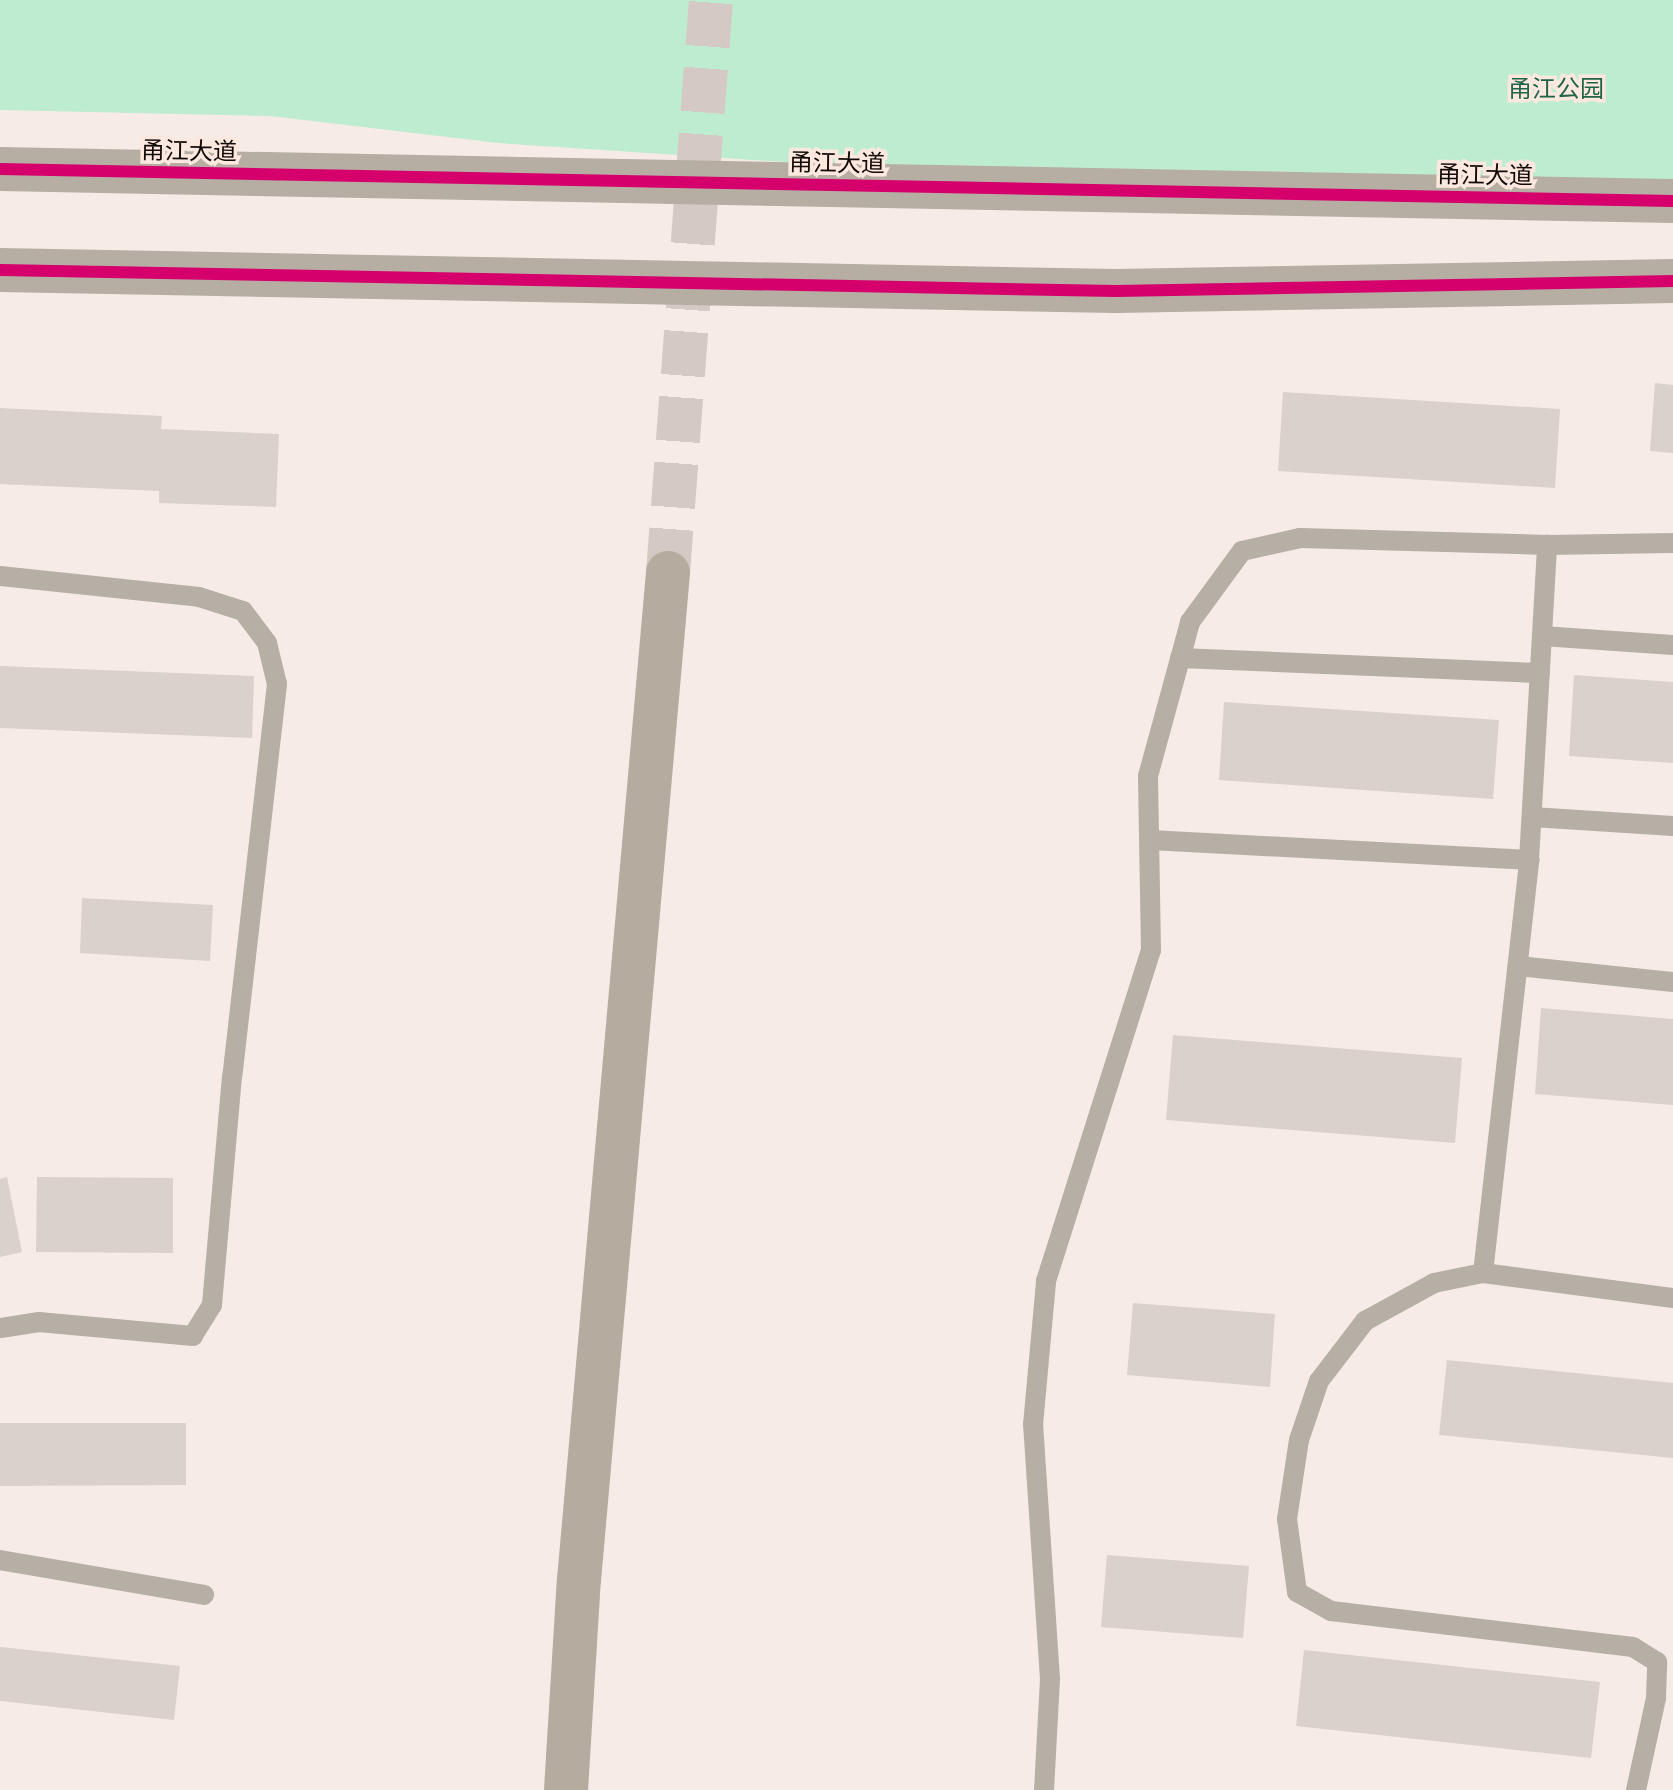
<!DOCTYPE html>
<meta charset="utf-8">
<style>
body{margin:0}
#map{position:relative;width:1673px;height:1790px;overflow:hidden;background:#f6ebe6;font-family:Poppins,"Noto Sans SC",sans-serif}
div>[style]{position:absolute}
.green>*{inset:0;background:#beecd0}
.building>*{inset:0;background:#dad1cd}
.highway-tunnel>*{height:44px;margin-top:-22px;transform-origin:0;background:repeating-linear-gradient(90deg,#d4c9c5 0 44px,transparent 0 66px)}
.lane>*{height:20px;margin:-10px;padding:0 10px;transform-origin:10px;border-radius:10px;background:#b6afa5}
.secondary>*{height:44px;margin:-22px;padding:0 22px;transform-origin:22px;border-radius:22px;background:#b6aea2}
.highway>*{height:44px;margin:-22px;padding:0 22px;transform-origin:22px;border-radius:22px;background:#b5ab9f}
.cycleway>*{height:12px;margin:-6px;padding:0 6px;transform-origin:6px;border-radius:6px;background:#d6006c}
span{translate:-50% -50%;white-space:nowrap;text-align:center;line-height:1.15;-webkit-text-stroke:7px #fde8df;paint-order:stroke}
.park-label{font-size:24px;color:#206447}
.street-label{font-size:24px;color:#110a07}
</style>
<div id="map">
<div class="green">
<div style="clip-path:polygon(0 0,1673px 0,1673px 180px,890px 169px,498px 143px,270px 116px,0 110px)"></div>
</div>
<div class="building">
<div style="clip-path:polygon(1655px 383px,1673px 385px,1673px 453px,1650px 451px)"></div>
<div style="clip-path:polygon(1283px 392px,1560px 409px,1555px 488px,1278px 471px)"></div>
<div style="clip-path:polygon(0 408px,162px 416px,161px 429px,279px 434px,276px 507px,159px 503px,159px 491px,0 484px)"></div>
<div style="clip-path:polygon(0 666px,254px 676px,252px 738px,0 728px)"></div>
<div style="clip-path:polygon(1574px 675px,1673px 682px,1673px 763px,1569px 756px)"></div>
<div style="clip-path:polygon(1224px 702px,1499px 720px,1493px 799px,1219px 780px)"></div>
<div style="clip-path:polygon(82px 898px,213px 905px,210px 961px,80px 953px)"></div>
<div style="clip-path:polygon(1541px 1008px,1673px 1019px,1673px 1105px,1535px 1094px)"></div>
<div style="clip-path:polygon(1173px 1035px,1462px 1058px,1455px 1143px,1166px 1120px)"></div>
<div style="clip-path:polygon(7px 1177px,22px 1252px,0 1257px,0 1179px)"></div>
<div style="clip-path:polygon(37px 1177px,173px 1178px,173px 1253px,36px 1252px)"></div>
<div style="clip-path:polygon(1133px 1303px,1275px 1314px,1270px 1387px,1127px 1375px)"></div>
<div style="clip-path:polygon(1447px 1360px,1673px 1383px,1673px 1458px,1439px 1435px)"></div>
<div style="clip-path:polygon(0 1423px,186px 1423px,186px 1485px,0 1486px)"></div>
<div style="clip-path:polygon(1107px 1555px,1249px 1566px,1243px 1638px,1101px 1627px)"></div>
<div style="clip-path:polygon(0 1647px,180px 1666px,174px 1720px,0 1701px)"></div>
<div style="clip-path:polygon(1304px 1650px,1600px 1682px,1591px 1758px,1296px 1726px)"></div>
</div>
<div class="highway-tunnel">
<div style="left:668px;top:573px;width:575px;rotate:-85.71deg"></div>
</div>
<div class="lane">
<div style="left:0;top:576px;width:200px;rotate:6deg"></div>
<div style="left:199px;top:597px;width:46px;rotate:17.7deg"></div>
<div style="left:243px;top:611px;width:40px;rotate:53deg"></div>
<div style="left:267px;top:643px;width:42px;rotate:76.3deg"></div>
<div style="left:277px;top:684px;width:395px;rotate:96.5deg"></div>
<div style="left:232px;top:1076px;width:230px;rotate:95deg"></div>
<div style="left:212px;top:1305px;width:36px;rotate:122deg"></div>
<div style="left:193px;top:1336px;width:155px;rotate:-174.8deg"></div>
<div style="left:39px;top:1322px;width:39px;rotate:171deg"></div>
<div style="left:1542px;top:636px;width:131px;rotate:3.9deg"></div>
<div style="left:1180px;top:658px;width:360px;rotate:2.4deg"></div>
<div style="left:1532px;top:817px;width:141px;rotate:3.7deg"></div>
<div style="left:1150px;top:840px;width:380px;rotate:3deg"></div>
<div style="left:1518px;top:966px;width:156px;rotate:5.9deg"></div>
<div style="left:1483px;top:1273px;width:416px;rotate:-83.6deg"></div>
<div style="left:1529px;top:860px;width:316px;rotate:-86.7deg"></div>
<div style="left:0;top:1560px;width:207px;rotate:9.7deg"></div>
<div style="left:1044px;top:1790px;width:111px;rotate:-86.9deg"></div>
<div style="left:1050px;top:1679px;width:255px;rotate:-93.8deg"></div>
<div style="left:1033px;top:1425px;width:145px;rotate:-84.8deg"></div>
<div style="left:1046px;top:1281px;width:347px;rotate:-72.4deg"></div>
<div style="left:1151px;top:950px;width:174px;rotate:-91deg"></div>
<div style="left:1148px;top:776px;width:160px;rotate:-74.7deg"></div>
<div style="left:1190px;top:622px;width:88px;rotate:-53.8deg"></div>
<div style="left:1242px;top:551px;width:59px;rotate:-12.6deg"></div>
<div style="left:1300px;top:538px;width:247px;rotate:1.6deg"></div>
<div style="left:1547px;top:545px;width:126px;rotate:-0.9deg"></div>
<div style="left:1636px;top:1790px;width:94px;rotate:-77.7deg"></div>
<div style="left:1656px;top:1698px;width:36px;rotate:-88deg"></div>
<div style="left:1657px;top:1662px;width:28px;rotate:-148deg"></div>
<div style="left:1633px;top:1647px;width:304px;rotate:-173.2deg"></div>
<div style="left:1331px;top:1611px;width:39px;rotate:-151deg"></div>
<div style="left:1297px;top:1592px;width:74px;rotate:-97.8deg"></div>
<div style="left:1287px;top:1519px;width:80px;rotate:-81.4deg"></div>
<div style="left:1299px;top:1440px;width:62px;rotate:-71.3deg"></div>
<div style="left:1319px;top:1381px;width:76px;rotate:-52.5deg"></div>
<div style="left:1365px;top:1321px;width:79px;rotate:-28.8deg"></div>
<div style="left:1434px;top:1283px;width:50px;rotate:-11.5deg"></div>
<div style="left:1483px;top:1273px;width:192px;rotate:7.5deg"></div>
</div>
<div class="secondary">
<div style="left:0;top:169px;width:1673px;rotate:1.1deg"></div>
<div style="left:0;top:270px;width:1116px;rotate:1.08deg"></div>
<div style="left:1116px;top:291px;width:557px;rotate:-1.03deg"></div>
</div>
<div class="highway">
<div style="left:566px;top:1790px;width:210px;rotate:-86.5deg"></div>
<div style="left:579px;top:1580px;width:1011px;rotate:-84.95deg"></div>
</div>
<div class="cycleway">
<div style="left:0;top:169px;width:1673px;rotate:1.1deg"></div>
<div style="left:0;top:270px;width:1116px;rotate:1.08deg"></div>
<div style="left:1116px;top:291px;width:557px;rotate:-1.03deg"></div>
</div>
<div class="park-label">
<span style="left:1556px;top:89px">甬江公园</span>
</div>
<div class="street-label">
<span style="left:189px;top:151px;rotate:1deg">甬江大道</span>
<span style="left:837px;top:163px;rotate:1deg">甬江大道</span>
<span style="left:1485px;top:175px;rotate:1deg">甬江大道</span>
</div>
</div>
